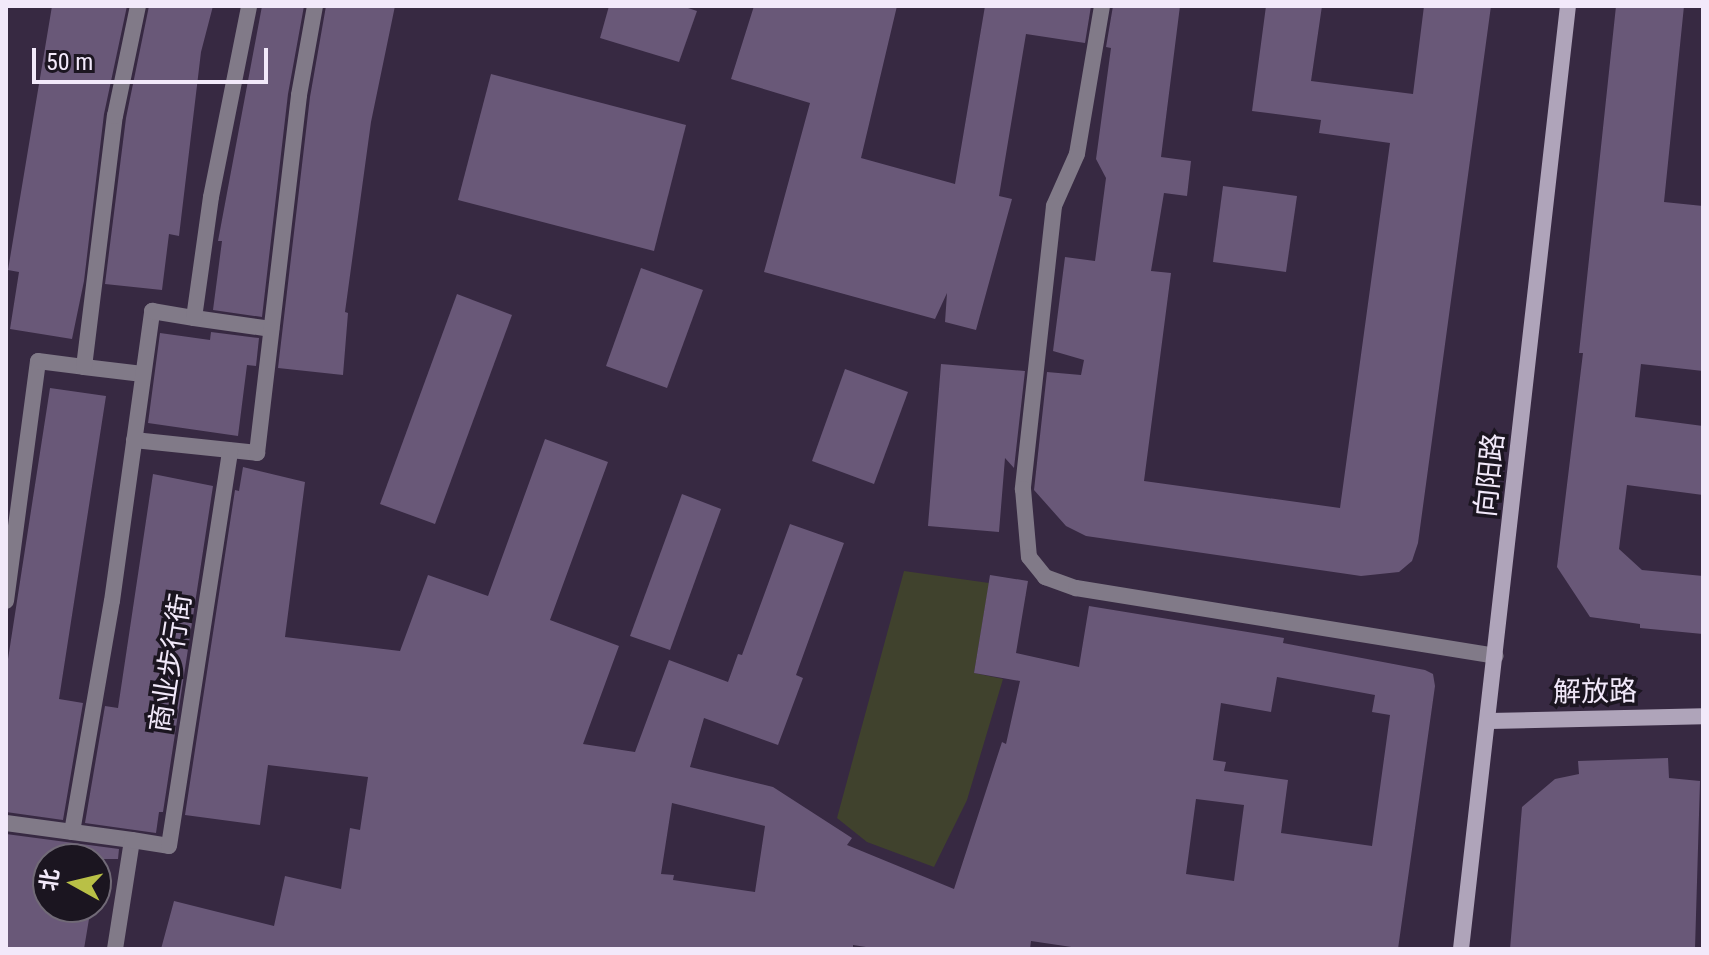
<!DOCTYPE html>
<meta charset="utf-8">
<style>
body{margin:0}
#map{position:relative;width:1709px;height:955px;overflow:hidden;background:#372942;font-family:"Roboto Condensed","Noto Sans SC",sans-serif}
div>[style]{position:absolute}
.green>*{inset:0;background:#40422d}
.building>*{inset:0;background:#695878}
.street>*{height:16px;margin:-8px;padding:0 8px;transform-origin:8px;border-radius:8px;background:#817a88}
.secondary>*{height:16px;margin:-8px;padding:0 8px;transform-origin:8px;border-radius:8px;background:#afa4ba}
span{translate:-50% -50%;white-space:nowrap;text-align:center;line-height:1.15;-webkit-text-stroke:7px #1b1520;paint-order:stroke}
.street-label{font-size:28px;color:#f2e9fa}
.frame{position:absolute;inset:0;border:8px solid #f2e9fa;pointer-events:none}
.north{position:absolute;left:32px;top:843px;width:80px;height:80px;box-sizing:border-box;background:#1b1520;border:2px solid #716a77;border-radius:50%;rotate:278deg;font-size:22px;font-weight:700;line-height:32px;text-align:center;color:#f2e9fa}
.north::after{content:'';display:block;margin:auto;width:28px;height:36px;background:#b9c046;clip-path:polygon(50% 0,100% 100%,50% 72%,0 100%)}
.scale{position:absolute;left:32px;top:48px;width:236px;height:36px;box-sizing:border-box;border:4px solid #f2e9fa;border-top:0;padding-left:10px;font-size:24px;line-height:28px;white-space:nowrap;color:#f2e9fa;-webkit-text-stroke:6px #1b1520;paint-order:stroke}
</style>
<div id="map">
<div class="green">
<div style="clip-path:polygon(904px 571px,989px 583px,974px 673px,1003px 679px,967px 800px,934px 867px,867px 842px,837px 818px)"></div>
</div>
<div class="building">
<div style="clip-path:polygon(52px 6px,127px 6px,104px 114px,84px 281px,72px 339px,10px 329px,19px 272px,8px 270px)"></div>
<div style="clip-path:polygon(149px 6px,213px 6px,201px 52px,179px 236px,169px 234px,162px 290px,105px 284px,126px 118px)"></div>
<div style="clip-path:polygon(262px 6px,304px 6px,288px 94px,262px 317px,213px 310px,222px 241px,218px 241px)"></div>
<div style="clip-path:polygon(326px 6px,395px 6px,371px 122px,345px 312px,348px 313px,343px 375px,278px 368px,310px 97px)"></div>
<div style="clip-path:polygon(609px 6px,682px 6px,697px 11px,679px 62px,600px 38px)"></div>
<div style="clip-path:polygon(754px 6px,897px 6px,861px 158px,955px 184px,985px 6px,1091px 6px,1085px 43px,1026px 34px,999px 196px,1012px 199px,976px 330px,945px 322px,947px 293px,935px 319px,764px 272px,810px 103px,731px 79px)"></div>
<div style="clip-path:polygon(1113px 6px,1180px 6px,1161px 157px,1191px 161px,1187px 196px,1164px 193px,1151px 271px,1171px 273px,1144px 481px,1340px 508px,1390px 143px,1319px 133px,1321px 120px,1252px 111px,1266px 6px,1322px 6px,1311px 81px,1413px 94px,1424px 6px,1491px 6px,1418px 543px,1412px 561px,1399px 572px,1361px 576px,1086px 536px,1066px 526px,1034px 490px,1047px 372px,1081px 375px,1084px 360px,1053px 351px,1065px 257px,1095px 261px,1106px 178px,1096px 159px,1111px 48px,1106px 47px)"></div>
<div style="clip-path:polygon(1616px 6px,1684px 6px,1664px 202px,1703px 206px,1703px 371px,1641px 364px,1635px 417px,1703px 426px,1703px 495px,1627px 485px,1619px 549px,1642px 570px,1703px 576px,1703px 634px,1640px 628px,1640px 624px,1590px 617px,1557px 567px,1583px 353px,1579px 353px)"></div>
<div style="clip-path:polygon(491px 74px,686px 125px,654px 251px,458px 200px)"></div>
<div style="clip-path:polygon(1223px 186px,1297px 196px,1286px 272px,1213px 262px)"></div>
<div style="clip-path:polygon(641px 268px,703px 290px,667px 388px,606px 366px)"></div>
<div style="clip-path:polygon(457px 294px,512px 315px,435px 524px,380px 504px)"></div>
<div style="clip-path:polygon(211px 332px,259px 338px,256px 366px,247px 365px,238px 436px,148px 423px,160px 333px,210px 340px)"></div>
<div style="clip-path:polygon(941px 364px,1025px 371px,1014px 468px,1005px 458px,999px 532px,928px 526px)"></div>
<div style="clip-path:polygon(845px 369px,908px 392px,874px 484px,812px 461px)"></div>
<div style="clip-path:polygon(50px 388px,106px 396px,59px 699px,83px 703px,63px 820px,6px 812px,6px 672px)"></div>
<div style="clip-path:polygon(evenodd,545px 439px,608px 462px,550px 620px,619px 646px,583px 744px,635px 752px,669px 660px,728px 682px,738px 654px,742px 655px,790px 524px,844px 543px,796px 675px,803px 678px,778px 745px,704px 718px,690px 767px,773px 787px,852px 838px,847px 845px,954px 889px,1002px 742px,1006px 744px,1020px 681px,974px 673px,990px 575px,1028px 581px,1016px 653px,1079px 667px,1089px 606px,1284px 638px,1283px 643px,1425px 670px,1433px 674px,1435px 686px,1398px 949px,1085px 949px,1031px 941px,1030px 949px,879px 949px,853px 945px,853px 949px,161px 949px,174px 901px,274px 926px,285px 876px,341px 889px,350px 828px,360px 830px,368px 777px,268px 765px,260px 825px,185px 815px,235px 490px,239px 491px,243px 467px,305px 482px,285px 637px,400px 651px,428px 575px,488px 596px,545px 439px,1277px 677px,1375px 695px,1372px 712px,1390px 715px,1372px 846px,1281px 833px,1288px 780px,1224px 771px,1226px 762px,1213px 760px,1221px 703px,1271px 712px,1277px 677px,545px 439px,1196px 799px,1244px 805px,1234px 881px,1186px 874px,1196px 799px,545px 439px,672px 803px,765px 826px,755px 892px,673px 880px,674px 875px,661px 874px,672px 803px)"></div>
<div style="clip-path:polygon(153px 474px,213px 486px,163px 812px,159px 812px,156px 833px,85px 823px,105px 706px,118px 708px)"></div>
<div style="clip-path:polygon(682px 494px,721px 509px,670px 650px,630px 636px)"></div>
<div style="clip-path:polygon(1668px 758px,1669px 778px,1700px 781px,1695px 949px,1510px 949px,1522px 807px,1555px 779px,1579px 774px,1578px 761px)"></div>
<div style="clip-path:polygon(6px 834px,119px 849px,118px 859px,48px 859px,48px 907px,91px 907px,84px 949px,6px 949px)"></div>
</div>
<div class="street">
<div style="left:1102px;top:6px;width:150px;rotate:99.6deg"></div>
<div style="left:1077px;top:154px;width:57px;rotate:113.9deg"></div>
<div style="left:1054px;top:206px;width:285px;rotate:96.3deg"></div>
<div style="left:1023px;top:489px;width:68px;rotate:85deg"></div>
<div style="left:1029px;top:557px;width:26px;rotate:51deg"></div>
<div style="left:1045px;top:577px;width:33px;rotate:20deg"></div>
<div style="left:1076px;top:588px;width:425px;rotate:9.2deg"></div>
<div style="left:194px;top:318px;width:78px;rotate:8.1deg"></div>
<div style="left:84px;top:367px;width:59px;rotate:6.8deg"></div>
<div style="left:134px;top:440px;width:124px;rotate:6deg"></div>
<div style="left:257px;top:453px;width:360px;rotate:-83.3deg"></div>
<div style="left:299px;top:95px;width:90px;rotate:-79.8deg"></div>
<div style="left:6px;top:601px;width:242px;rotate:-82.4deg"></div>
<div style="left:38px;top:361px;width:46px;rotate:7.4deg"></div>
<div style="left:84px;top:367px;width:253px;rotate:-83deg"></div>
<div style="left:115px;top:116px;width:112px;rotate:-78.2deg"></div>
<div style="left:6px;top:823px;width:127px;rotate:7.7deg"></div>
<div style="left:72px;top:832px;width:234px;rotate:-80.2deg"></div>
<div style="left:112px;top:601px;width:293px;rotate:-82.1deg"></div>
<div style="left:152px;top:311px;width:43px;rotate:9.5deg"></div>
<div style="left:194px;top:318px;width:122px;rotate:-82deg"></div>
<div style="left:211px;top:197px;width:195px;rotate:-78.7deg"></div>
<div style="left:115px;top:949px;width:110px;rotate:-81.1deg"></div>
<div style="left:132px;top:840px;width:37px;rotate:9deg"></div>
<div style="left:169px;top:846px;width:400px;rotate:-81.2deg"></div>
</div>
<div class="secondary">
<div style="left:1489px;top:721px;width:214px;rotate:-1.3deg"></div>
<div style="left:1461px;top:949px;width:949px;rotate:-83.53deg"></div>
</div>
<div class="street-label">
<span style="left:1490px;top:475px;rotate:-84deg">向阳路</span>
<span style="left:171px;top:663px;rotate:-81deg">商业步行街</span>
<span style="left:1595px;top:692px;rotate:-1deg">解放路</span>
</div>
<div class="frame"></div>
<div class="north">北</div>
<div class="scale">50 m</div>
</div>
